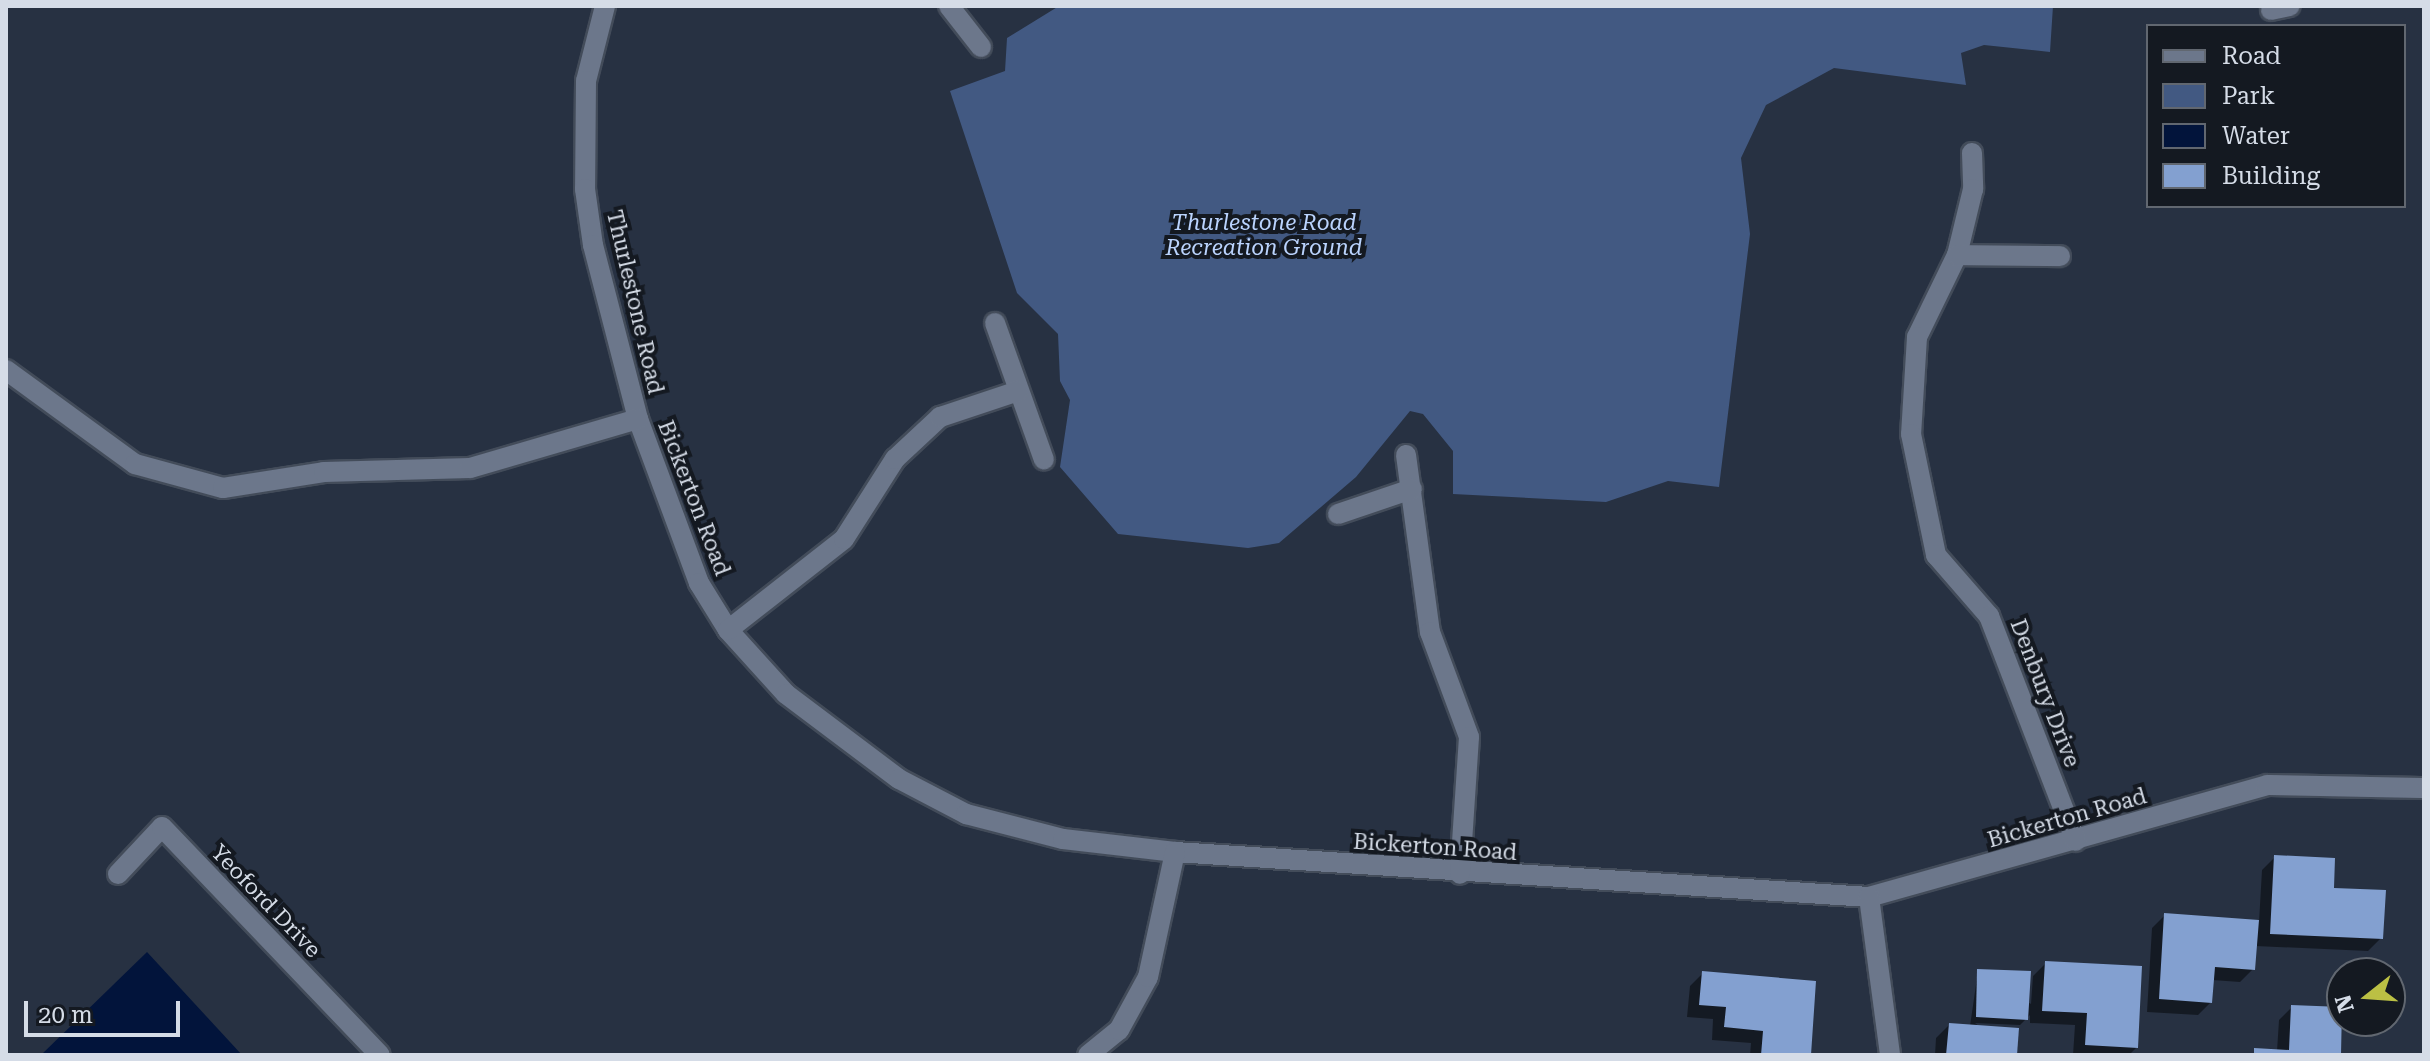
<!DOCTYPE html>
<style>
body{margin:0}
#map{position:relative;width:2430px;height:1061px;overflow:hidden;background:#273142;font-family:"Roboto Serif",serif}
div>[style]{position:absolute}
.green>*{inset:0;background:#425982}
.water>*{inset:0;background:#02143b}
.shadow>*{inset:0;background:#0007}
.building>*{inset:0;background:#83a0d0}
.roads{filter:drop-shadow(2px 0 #434c5a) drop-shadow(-2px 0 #434c5a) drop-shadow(0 2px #434c5a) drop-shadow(0 -2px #434c5a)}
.street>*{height:20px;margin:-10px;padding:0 10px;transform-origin:10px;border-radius:10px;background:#6c778b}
span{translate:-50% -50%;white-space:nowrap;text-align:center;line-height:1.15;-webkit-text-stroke:8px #141921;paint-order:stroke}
.park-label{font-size:22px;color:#bad3fd;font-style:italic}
.street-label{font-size:22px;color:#d5dce7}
.frame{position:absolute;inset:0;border:8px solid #d5dce7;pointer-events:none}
.legend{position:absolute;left:2146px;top:24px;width:260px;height:184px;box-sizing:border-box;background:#141921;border:2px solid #616770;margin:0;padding:10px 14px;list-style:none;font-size:24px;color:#d5dce7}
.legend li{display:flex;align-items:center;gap:16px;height:40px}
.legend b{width:40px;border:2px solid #616770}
.north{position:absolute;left:2326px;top:957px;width:80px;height:80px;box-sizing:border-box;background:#141921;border:2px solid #616770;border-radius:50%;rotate:253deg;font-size:22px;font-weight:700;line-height:32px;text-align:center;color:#d5dce7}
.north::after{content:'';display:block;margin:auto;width:28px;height:36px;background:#bbc044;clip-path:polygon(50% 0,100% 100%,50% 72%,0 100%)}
.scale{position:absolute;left:24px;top:1001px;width:156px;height:36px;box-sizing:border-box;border:4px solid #d5dce7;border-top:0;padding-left:10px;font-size:24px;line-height:28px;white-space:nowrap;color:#d5dce7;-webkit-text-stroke:6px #141921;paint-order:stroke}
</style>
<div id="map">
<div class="green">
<div style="clip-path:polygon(1059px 6px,2053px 6px,2050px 52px,1984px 45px,1961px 53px,1966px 85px,1834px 68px,1766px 105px,1741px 158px,1750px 234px,1719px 487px,1668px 481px,1606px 502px,1453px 494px,1453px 451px,1423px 414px,1410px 411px,1356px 477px,1279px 543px,1248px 548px,1118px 534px,1060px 467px,1070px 400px,1060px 381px,1058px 334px,1017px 293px,950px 91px,1005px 71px,1007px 38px)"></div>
</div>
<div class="water">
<div style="clip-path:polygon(147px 952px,242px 1055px,41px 1055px)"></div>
</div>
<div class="shadow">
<div style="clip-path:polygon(2275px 857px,2332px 890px,2381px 938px,2368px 951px,2255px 946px,2253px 969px,2240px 982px,2212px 980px,2211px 1002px,2198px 1015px,2147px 1012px,2152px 928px,2165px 915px,2259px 922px,2262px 870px)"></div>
<div style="clip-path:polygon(2046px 963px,2137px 1047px,2129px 1055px,2073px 1055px,2075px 1025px,2030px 1023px,2030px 1015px,2020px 1025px,1975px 1023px,2015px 1055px,1935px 1055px,1936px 1038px,1949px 1025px,1970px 1026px,1978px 971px,2031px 1004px,2033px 976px)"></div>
<div style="clip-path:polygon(1703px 973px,1809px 1055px,1750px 1055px,1751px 1043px,1712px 1040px,1713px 1019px,1687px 1017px,1690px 986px)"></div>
<div style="clip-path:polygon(2292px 1007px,2339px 1055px,2250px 1055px,2277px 1051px,2279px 1020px)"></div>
</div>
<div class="building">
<div style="clip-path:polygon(2274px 855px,2335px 858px,2334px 888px,2386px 890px,2383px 939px,2270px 934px)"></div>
<div style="clip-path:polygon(2164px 913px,2259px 920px,2255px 970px,2215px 967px,2212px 1003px,2159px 999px)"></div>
<div style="clip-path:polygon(2045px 961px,2142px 966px,2138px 1048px,2085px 1045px,2087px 1013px,2042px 1011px)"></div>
<div style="clip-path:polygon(1977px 969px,2031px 971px,2028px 1020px,1976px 1017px)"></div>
<div style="clip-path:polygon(1702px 971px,1816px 981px,1811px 1055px,1761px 1055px,1763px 1031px,1724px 1027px,1726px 1007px,1699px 1005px)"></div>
<div style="clip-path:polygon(2291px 1005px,2342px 1007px,2341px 1055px,2254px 1055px,2254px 1048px,2289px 1050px)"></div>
<div style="clip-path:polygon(1949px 1023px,2019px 1028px,2017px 1055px,1946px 1055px)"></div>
</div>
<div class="roads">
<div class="street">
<div style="left:605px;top:6px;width:77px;rotate:104.2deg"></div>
<div style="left:586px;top:81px;width:108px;rotate:90.5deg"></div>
<div style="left:585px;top:189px;width:57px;rotate:81.9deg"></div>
<div style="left:593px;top:245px;width:180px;rotate:75.5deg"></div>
<div style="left:638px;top:419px;width:175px;rotate:69.6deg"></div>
<div style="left:699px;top:583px;width:55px;rotate:58.3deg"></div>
<div style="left:728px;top:630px;width:86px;rotate:47.8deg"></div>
<div style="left:786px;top:694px;width:141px;rotate:37deg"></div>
<div style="left:899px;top:779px;width:76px;rotate:27.6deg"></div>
<div style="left:966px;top:814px;width:100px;rotate:14.5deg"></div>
<div style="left:1063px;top:839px;width:113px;rotate:6.6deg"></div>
<div style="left:1175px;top:852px;width:695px;rotate:3.71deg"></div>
<div style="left:1869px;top:897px;width:413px;rotate:-15.7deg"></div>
<div style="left:2267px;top:785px;width:157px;rotate:1.1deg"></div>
<div style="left:949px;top:6px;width:52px;rotate:52deg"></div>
<div style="left:2271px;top:10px;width:19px;rotate:-12deg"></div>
<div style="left:1972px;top:153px;width:36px;rotate:88deg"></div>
<div style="left:1973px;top:189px;width:68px;rotate:103.6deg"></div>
<div style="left:1957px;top:255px;width:91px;rotate:116deg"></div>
<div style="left:1917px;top:337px;width:97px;rotate:93.5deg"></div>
<div style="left:1911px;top:434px;width:124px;rotate:78.3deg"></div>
<div style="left:1936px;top:555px;width:81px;rotate:49deg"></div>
<div style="left:1989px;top:616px;width:241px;rotate:68.9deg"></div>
<div style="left:1957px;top:255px;width:103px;rotate:0.6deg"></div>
<div style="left:995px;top:323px;width:145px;rotate:70.3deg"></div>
<div style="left:6px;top:370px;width:160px;rotate:36.1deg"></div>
<div style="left:135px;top:464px;width:91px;rotate:15.3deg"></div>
<div style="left:223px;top:488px;width:102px;rotate:-9deg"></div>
<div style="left:324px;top:472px;width:146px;rotate:-1.6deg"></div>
<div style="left:470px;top:468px;width:175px;rotate:-16.3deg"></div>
<div style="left:1406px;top:455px;width:179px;rotate:82.3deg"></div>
<div style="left:1430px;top:632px;width:112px;rotate:69.6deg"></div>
<div style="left:1469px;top:737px;width:137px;rotate:93.8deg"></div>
<div style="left:1338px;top:514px;width:78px;rotate:-18.7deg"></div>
<div style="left:728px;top:630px;width:147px;rotate:-38.1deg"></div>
<div style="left:844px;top:539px;width:95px;rotate:-57.5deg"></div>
<div style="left:895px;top:459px;width:62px;rotate:-43deg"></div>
<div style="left:940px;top:417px;width:82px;rotate:-18.4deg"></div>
<div style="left:118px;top:874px;width:64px;rotate:-46.9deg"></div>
<div style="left:162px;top:827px;width:315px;rotate:46.3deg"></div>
<div style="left:1869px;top:897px;width:159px;rotate:82.4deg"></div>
<div style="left:1088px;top:1055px;width:40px;rotate:-39deg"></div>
<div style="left:1119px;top:1030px;width:60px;rotate:-61.3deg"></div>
<div style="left:1148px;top:977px;width:128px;rotate:-77.8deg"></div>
</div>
</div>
<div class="park-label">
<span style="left:1264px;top:235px">Thurlestone Road<br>Recreation Ground</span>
</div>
<div class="street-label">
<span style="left:635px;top:302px;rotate:77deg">Thurlestone Road</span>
<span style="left:694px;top:498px;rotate:69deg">Bickerton Road</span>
<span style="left:2045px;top:693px;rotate:69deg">Denbury Drive</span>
<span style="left:2067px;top:818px;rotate:-16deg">Bickerton Road</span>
<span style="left:1435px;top:847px;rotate:4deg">Bickerton Road</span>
<span style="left:266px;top:901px;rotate:46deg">Yeoford Drive</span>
</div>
<div class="frame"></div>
<ul class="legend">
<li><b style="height:10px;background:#6c778b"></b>Road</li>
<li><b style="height:22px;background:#425982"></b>Park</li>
<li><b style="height:22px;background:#02143b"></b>Water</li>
<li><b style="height:22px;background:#83a0d0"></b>Building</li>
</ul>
<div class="north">N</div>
<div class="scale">20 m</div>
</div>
